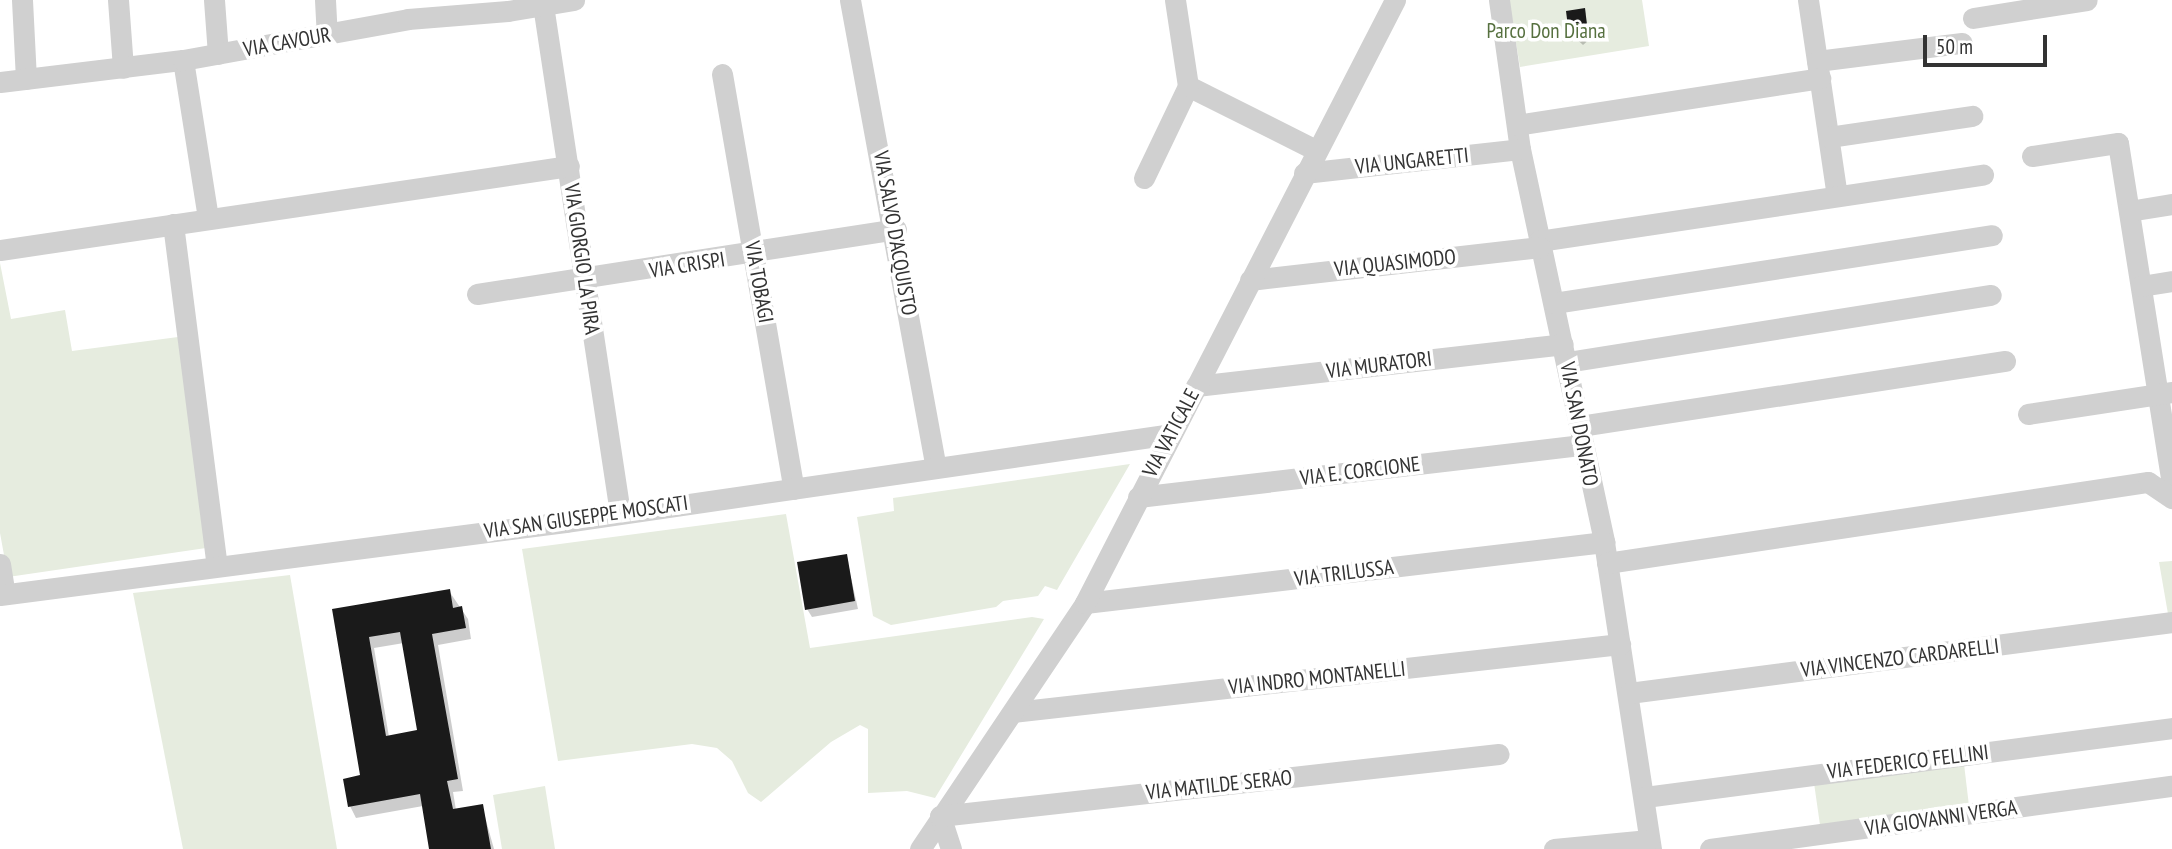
<!DOCTYPE html>
<style>
body{margin:0}
#map{position:relative;width:2172px;height:849px;overflow:hidden;background:#fff;font-family:"PT Sans Narrow",sans-serif}
div>[style]{position:absolute}
.green>*{inset:0;background:#e6ecdf}
.shadow>*{inset:0;background:#0003}
.building>*{inset:0;background:#1a1a1a}
.minor>*{height:21px;margin:-10.5px;padding:0 10.5px;transform-origin:10.5px;border-radius:10.5px;background:#d0d0d0}
span{translate:-50% -50%;white-space:nowrap;text-align:center;line-height:1.15;-webkit-text-stroke:7px #fff;paint-order:stroke}
.park-label{font-size:21px;color:#56703f}
.street-label{font-size:21px;color:#333}
.scale{position:absolute;left:1923px;top:35px;width:124px;height:32px;box-sizing:border-box;border:4px solid #333;border-top:0;padding-left:9px;font-size:21px;line-height:24px;white-space:nowrap;color:#333;-webkit-text-stroke:5px #fff;paint-order:stroke}
</style>
<div id="map">
<div class="green">
<div style="clip-path:polygon(1509px 0,1642px 0,1649px 46px,1520px 67px)"></div>
<div style="clip-path:polygon(0 263px,11px 319px,65px 310px,72px 351px,178px 337px,206px 548px,8px 577px,0 533px)"></div>
<div style="clip-path:polygon(1130px 464px,1057px 590px,1045px 586px,1038px 596px,1003px 601px,996px 607px,891px 625px,873px 616px,857px 517px,894px 511px,893px 498px)"></div>
<div style="clip-path:polygon(786px 514px,810px 648px,1032px 617px,1044px 619px,935px 798px,907px 791px,868px 793px,868px 729px,860px 725px,831px 742px,761px 802px,748px 793px,732px 761px,717px 748px,692px 744px,558px 761px,522px 549px)"></div>
<div style="clip-path:polygon(2172px 561px,2172px 613px,2168px 614px,2159px 562px)"></div>
<div style="clip-path:polygon(290px 575px,337px 849px,183px 849px,133px 593px)"></div>
<div style="clip-path:polygon(1964px 764px,1969px 806px,1820px 825px,1814px 783px)"></div>
<div style="clip-path:polygon(545px 786px,555px 849px,502px 849px,493px 795px)"></div>
</div>
<div class="shadow">
<div style="clip-path:polygon(1584px 10px,1590px 39px,1583px 45px,1571px 34px)"></div>
<div style="clip-path:polygon(846px 555px,858px 609px,812px 617px,807px 609px)"></div>
<div style="clip-path:polygon(evenodd,449px 591px,468px 619px,471px 639px,438px 645px,463px 791px,453px 792px,456px 810px,482px 806px,494px 849px,431px 849px,423px 806px,356px 818px,350px 806px,362px 777px,334px 611px,449px 591px,404px 643px,419px 732px,389px 737px,374px 648px,404px 643px)"></div>
</div>
<div class="building">
<div style="clip-path:polygon(1585px 8px,1588px 33px,1580px 41px,1569px 35px,1566px 11px)"></div>
<div style="clip-path:polygon(847px 554px,855px 601px,805px 610px,797px 562px)"></div>
<div style="clip-path:polygon(evenodd,450px 589px,453px 608px,462px 606px,466px 628px,432px 634px,458px 779px,447px 781px,453px 809px,483px 804px,491px 849px,429px 849px,420px 794px,348px 807px,343px 779px,360px 775px,332px 609px,450px 589px,400px 632px,417px 730px,386px 736px,369px 637px,400px 632px)"></div>
</div>
<div class="minor">
<div style="left:22px;top:0;width:79px;rotate:87.1deg"></div>
<div style="left:118px;top:0;width:68px;rotate:85.8deg"></div>
<div style="left:214px;top:0;width:54px;rotate:85.8deg"></div>
<div style="left:325px;top:0;width:34px;rotate:87deg"></div>
<div style="left:850px;top:0;width:475px;rotate:79.6deg"></div>
<div style="left:1499px;top:0;width:150px;rotate:82deg"></div>
<div style="left:1520px;top:149px;width:402px;rotate:77.9deg"></div>
<div style="left:1604px;top:542px;width:311px;rotate:81.3deg"></div>
<div style="left:1808px;top:0;width:198px;rotate:81.6deg"></div>
<div style="left:543px;top:5px;width:514px;rotate:81.38deg"></div>
<div style="left:1973px;top:18px;width:115px;rotate:-9deg"></div>
<div style="left:183px;top:60px;width:159px;rotate:81deg"></div>
<div style="left:1817px;top:61px;width:146px;rotate:-7.1deg"></div>
<div style="left:722px;top:74px;width:421px;rotate:80.2deg"></div>
<div style="left:0;top:82px;width:184px;rotate:-6.9deg"></div>
<div style="left:183px;top:60px;width:229px;rotate:-10.3deg"></div>
<div style="left:408px;top:19px;width:100px;rotate:-4.6deg"></div>
<div style="left:508px;top:11px;width:67px;rotate:-9.5deg"></div>
<div style="left:1188px;top:86px;width:143px;rotate:26.6deg"></div>
<div style="left:1517px;top:125px;width:307px;rotate:-8.8deg"></div>
<div style="left:1829px;top:137px;width:145px;rotate:-8.4deg"></div>
<div style="left:2032px;top:156px;width:87px;rotate:-8.6deg"></div>
<div style="left:2118px;top:143px;width:346px;rotate:81deg"></div>
<div style="left:1304px;top:173px;width:217px;rotate:-6.3deg"></div>
<div style="left:1144px;top:178px;width:102px;rotate:-64.4deg"></div>
<div style="left:1188px;top:86px;width:87px;rotate:-98.6deg"></div>
<div style="left:2129px;top:211px;width:44px;rotate:-9.2deg"></div>
<div style="left:173px;top:224px;width:345px;rotate:82.7deg"></div>
<div style="left:1539px;top:241px;width:449px;rotate:-8.5deg"></div>
<div style="left:0;top:250px;width:575px;rotate:-8.4deg"></div>
<div style="left:1250px;top:280px;width:292px;rotate:-6.5deg"></div>
<div style="left:2141px;top:286px;width:31px;rotate:-9deg"></div>
<div style="left:477px;top:294px;width:424px;rotate:-8.8deg"></div>
<div style="left:1554px;top:303px;width:443px;rotate:-8.8deg"></div>
<div style="left:1567px;top:362px;width:429px;rotate:-9deg"></div>
<div style="left:1196px;top:386px;width:369px;rotate:-6.5deg"></div>
<div style="left:2028px;top:414px;width:146px;rotate:-8.7deg"></div>
<div style="left:1580px;top:426px;width:430px;rotate:-8.7deg"></div>
<div style="left:1138px;top:497px;width:447px;rotate:-6.7deg"></div>
<div style="left:1607px;top:563px;width:547px;rotate:-8.52deg"></div>
<div style="left:2148px;top:482px;width:29px;rotate:34deg"></div>
<div style="left:0;top:564px;width:30px;rotate:81deg"></div>
<div style="left:0;top:595px;width:570px;rotate:-7.36deg"></div>
<div style="left:565px;top:522px;width:612px;rotate:-8.26deg"></div>
<div style="left:1085px;top:603px;width:523px;rotate:-6.7deg"></div>
<div style="left:1629px;top:693px;width:548px;rotate:-7.45deg"></div>
<div style="left:1013px;top:712px;width:611px;rotate:-6.39deg"></div>
<div style="left:1645px;top:797px;width:531px;rotate:-7.46deg"></div>
<div style="left:920px;top:849px;width:296px;rotate:-56.1deg"></div>
<div style="left:1085px;top:603px;width:678px;rotate:-62.79deg"></div>
<div style="left:951px;top:849px;width:35px;rotate:-108deg"></div>
<div style="left:940px;top:816px;width:562px;rotate:-6.33deg"></div>
<div style="left:1554px;top:849px;width:95px;rotate:-5.4deg"></div>
<div style="left:1710px;top:849px;width:466px;rotate:-7.8deg"></div>
</div>
<div class="park-label">
<span style="left:1546px;top:31px">Parco Don Diana</span>
</div>
<div class="street-label">
<span style="left:287px;top:42px;rotate:-10deg">VIA CAVOUR</span>
<span style="left:1412px;top:161px;rotate:-6deg">VIA UNGARETTI</span>
<span style="left:895px;top:233px;rotate:80deg">VIA SALVO D'ACQUISTO</span>
<span style="left:582px;top:259px;rotate:82deg">VIA GIORGIO LA PIRA</span>
<span style="left:1395px;top:263px;rotate:-6deg">VIA QUASIMODO</span>
<span style="left:687px;top:265px;rotate:-9deg">VIA CRISPI</span>
<span style="left:759px;top:282px;rotate:80deg">VIA TOBAGI</span>
<span style="left:1379px;top:365px;rotate:-7deg">VIA MURATORI</span>
<span style="left:1579px;top:424px;rotate:79deg">VIA SAN DONATO</span>
<span style="left:1171px;top:433px;rotate:-62deg">VIA VATICALE</span>
<span style="left:1360px;top:471px;rotate:-7deg">VIA E. CORCIONE</span>
<span style="left:586px;top:517px;rotate:-8deg">VIA SAN GIUSEPPE MOSCATI</span>
<span style="left:1344px;top:573px;rotate:-7deg">VIA TRILUSSA</span>
<span style="left:1900px;top:658px;rotate:-7deg">VIA VINCENZO CARDARELLI</span>
<span style="left:1317px;top:678px;rotate:-6deg">VIA INDRO MONTANELLI</span>
<span style="left:1908px;top:762px;rotate:-7deg">VIA FEDERICO FELLINI</span>
<span style="left:1219px;top:785px;rotate:-6deg">VIA MATILDE SERAO</span>
<span style="left:1941px;top:818px;rotate:-8deg">VIA GIOVANNI VERGA</span>
</div>
<div class="scale">50 m</div>
</div>
